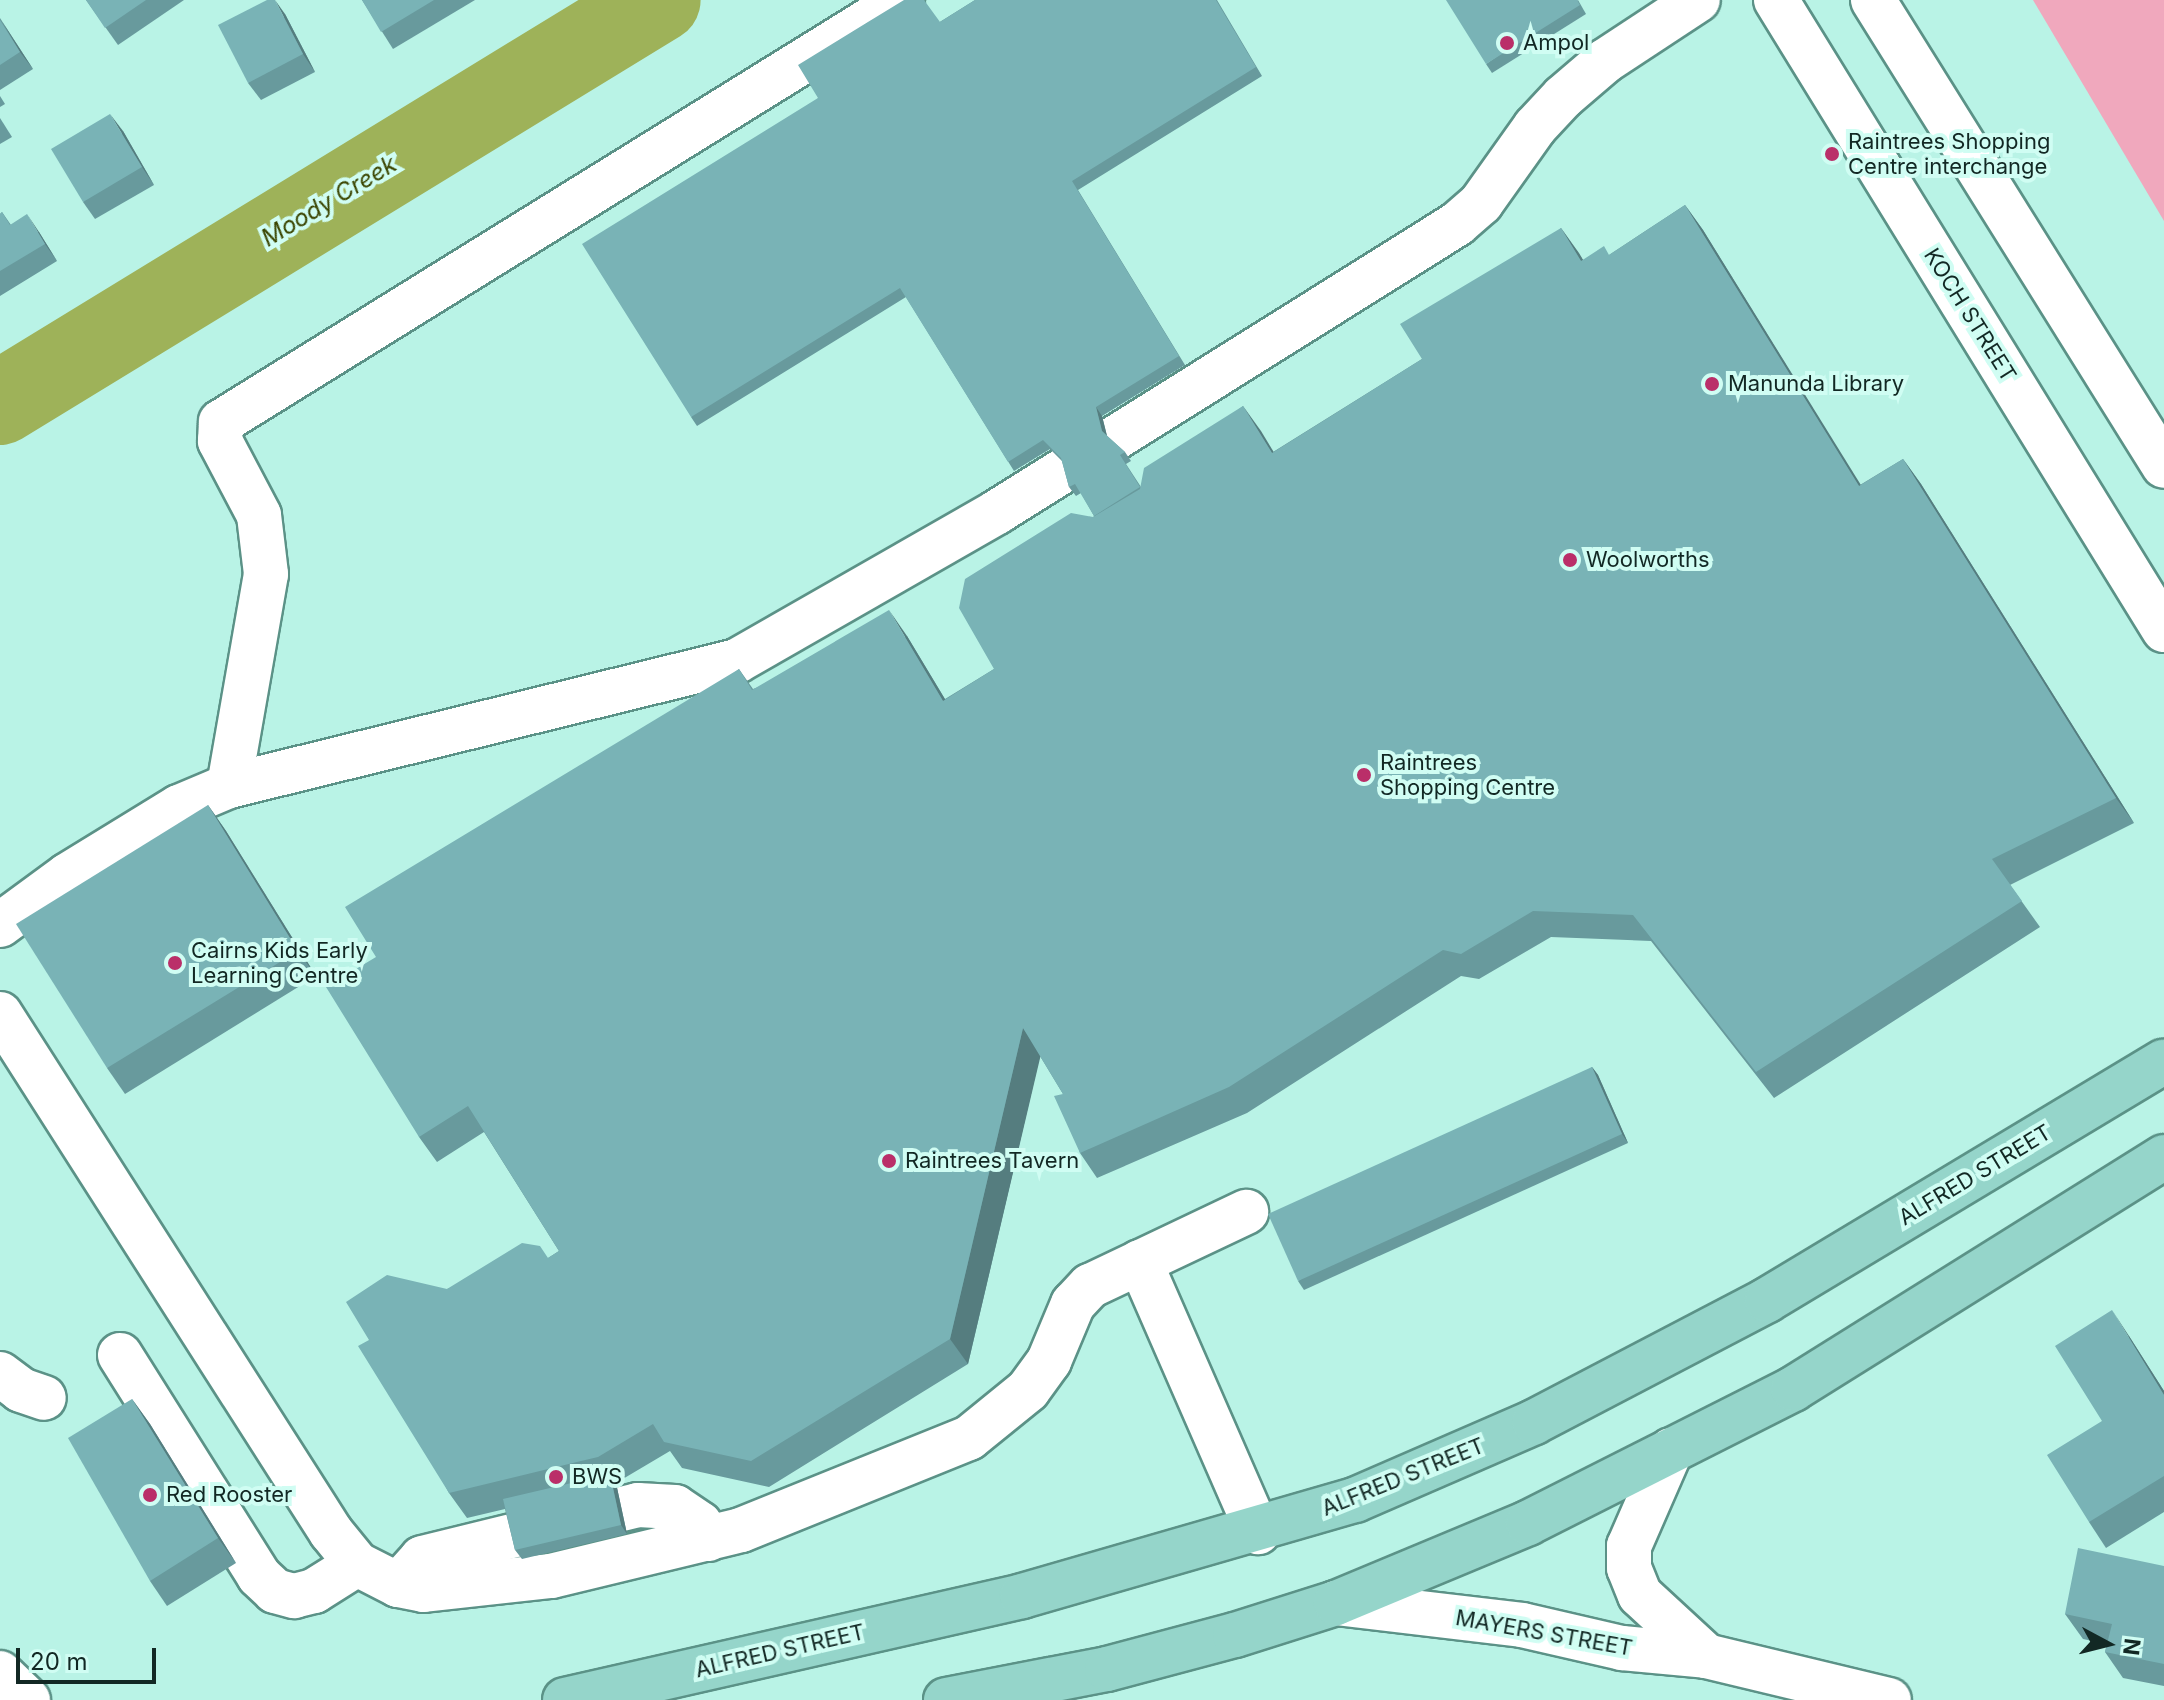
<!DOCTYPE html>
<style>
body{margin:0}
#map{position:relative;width:2164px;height:1700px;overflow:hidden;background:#b9f3e6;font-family:Inter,sans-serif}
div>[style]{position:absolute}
.green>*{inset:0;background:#f0a8bd}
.river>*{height:84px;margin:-42px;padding:0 42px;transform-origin:42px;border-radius:42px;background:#9eb259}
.roads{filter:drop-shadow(2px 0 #5b9287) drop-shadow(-2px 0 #5b9287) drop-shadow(0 2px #5b9287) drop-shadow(0 -2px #5b9287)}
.minor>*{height:44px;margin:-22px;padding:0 22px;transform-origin:22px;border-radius:22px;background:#fff}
.major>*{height:44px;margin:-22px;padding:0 22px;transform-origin:22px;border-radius:22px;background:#95d5ca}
.wall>*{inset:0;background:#689a9d}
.shaded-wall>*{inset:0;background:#557d7f}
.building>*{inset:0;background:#79b3b6}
.dots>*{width:22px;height:22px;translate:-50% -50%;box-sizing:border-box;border:4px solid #d0fdf3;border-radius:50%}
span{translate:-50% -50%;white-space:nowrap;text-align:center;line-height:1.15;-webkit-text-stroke:8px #d0fdf3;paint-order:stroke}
.poi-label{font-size:22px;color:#122824}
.left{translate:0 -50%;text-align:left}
.street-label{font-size:22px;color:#122824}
.water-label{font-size:24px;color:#3a4500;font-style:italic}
.north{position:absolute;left:2068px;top:1604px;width:80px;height:80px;-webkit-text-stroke:6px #d0fdf3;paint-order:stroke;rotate:97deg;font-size:22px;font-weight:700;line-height:32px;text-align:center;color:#122824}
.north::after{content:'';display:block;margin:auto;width:28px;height:36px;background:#122824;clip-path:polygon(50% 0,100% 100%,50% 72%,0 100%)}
.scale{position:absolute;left:16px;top:1648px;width:140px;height:36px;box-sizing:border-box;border:4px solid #122824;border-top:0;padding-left:10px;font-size:24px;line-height:28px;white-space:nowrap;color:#122824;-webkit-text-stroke:6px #d0fdf3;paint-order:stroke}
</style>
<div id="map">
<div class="green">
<div style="clip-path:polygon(2033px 0,2164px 0,2164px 221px)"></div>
</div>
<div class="river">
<div style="left:0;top:403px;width:772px;rotate:-31.45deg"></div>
</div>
<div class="roads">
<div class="minor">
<div style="left:1776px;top:0;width:740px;rotate:58.37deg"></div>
<div style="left:1873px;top:0;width:549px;rotate:58.02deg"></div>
<div style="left:229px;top:786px;width:523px;rotate:-13.82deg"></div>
<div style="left:737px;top:661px;width:300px;rotate:-29.8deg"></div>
<div style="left:997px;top:512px;width:543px;rotate:-32.05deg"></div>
<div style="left:1457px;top:224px;width:32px;rotate:-41deg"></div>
<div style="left:1481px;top:203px;width:93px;rotate:-54.6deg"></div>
<div style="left:1535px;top:127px;width:41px;rotate:-47deg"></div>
<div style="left:1563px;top:97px;width:55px;rotate:-40.6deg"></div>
<div style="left:1605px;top:61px;width:111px;rotate:-33.3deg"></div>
<div style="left:0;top:925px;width:84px;rotate:-36.3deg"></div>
<div style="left:68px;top:875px;width:130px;rotate:-31.5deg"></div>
<div style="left:179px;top:807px;width:54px;rotate:-22.8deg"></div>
<div style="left:229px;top:786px;width:215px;rotate:-80.1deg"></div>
<div style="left:266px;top:574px;width:59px;rotate:-96.8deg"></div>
<div style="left:259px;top:515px;width:84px;rotate:-117.8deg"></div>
<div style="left:220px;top:441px;width:19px;rotate:-87deg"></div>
<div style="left:221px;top:422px;width:801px;rotate:-31.79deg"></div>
<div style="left:0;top:1014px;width:615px;rotate:57.42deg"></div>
<div style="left:331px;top:1532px;width:41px;rotate:50.9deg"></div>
<div style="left:357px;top:1564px;width:46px;rotate:27.1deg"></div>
<div style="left:398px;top:1585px;width:26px;rotate:11deg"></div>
<div style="left:424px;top:1590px;width:128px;rotate:-6.3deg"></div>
<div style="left:551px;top:1576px;width:195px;rotate:-13.6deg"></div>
<div style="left:741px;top:1530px;width:246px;rotate:-22deg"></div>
<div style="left:969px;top:1438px;width:76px;rotate:-39.1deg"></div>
<div style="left:1028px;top:1390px;width:36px;rotate:-54deg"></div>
<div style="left:1049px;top:1361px;width:62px;rotate:-67.2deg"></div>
<div style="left:1073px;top:1304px;width:25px;rotate:-47deg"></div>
<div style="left:1090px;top:1286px;width:173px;rotate:-25.4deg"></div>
<div style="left:1140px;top:1262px;width:295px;rotate:66.4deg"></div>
<div style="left:120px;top:1355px;width:261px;rotate:57.8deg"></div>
<div style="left:259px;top:1576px;width:22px;rotate:43deg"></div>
<div style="left:275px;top:1591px;width:20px;rotate:15deg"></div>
<div style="left:294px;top:1596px;width:21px;rotate:-14deg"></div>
<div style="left:314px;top:1591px;width:51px;rotate:-32.1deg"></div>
<div style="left:0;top:1374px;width:26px;rotate:37deg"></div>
<div style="left:21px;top:1390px;width:24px;rotate:19deg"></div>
<div style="left:1671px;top:1450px;width:105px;rotate:113.6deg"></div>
<div style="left:1629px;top:1546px;width:22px;rotate:90deg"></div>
<div style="left:1629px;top:1568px;width:29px;rotate:68deg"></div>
<div style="left:1640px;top:1595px;width:90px;rotate:42.7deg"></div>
<div style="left:398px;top:1585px;width:36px;rotate:-48deg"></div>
<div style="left:422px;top:1558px;width:222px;rotate:-13.8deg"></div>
<div style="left:638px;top:1505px;width:37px;rotate:3deg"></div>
<div style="left:675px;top:1507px;width:30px;rotate:34deg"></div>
<div style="left:700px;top:1524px;width:17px;rotate:62deg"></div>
<div style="left:1336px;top:1603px;width:187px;rotate:6.7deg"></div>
<div style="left:1522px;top:1625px;width:103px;rotate:13deg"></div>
<div style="left:1622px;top:1648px;width:84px;rotate:5.4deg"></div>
<div style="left:1706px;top:1656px;width:188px;rotate:13.5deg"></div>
<div style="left:0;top:1673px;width:39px;rotate:44deg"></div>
</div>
<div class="major">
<div style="left:565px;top:1700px;width:469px;rotate:-12.8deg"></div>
<div style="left:1022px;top:1596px;width:347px;rotate:-16.1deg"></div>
<div style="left:1355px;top:1500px;width:195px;rotate:-23.5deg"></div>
<div style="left:1534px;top:1422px;width:263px;rotate:-27.6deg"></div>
<div style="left:1767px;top:1300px;width:463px;rotate:-31deg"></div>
<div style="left:946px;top:1700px;width:164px;rotate:-10.9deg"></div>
<div style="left:1107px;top:1669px;width:132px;rotate:-14.9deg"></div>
<div style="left:1235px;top:1635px;width:106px;rotate:-17.6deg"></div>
<div style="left:1336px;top:1603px;width:208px;rotate:-22.6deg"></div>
<div style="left:1528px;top:1523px;width:297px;rotate:-26.8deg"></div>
<div style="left:1793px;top:1389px;width:438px;rotate:-32deg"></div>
</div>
</div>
<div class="wall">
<div style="clip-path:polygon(86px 0,184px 0,118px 45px)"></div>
<div style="clip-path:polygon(362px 0,475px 0,393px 49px)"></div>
<div style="clip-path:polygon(975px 0,1217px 0,1262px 76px,1078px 190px,1185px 365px,1102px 416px,1107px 436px,1125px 452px,1131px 461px,1126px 464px,1141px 487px,1243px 406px,1273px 452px,1422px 359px,1561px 228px,1583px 260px,1609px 255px,1685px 205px,1703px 230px,1860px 485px,1903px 459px,1921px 484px,2134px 823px,2010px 885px,2040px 927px,1774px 1098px,1651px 941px,1551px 937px,1479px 979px,1461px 976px,1247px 1113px,1097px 1178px,1080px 1153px,1063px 1094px,1040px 1056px,968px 1364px,769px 1487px,682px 1468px,670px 1451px,616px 1483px,627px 1534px,522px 1559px,515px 1550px,505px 1509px,467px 1518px,449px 1493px,369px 1340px,447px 1289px,548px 1258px,559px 1251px,484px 1132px,437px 1162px,419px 1137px,376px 957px,739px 669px,753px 689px,907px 636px,945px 699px,994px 669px,1094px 516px,1081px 493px,1076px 496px,1069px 487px,1062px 461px,1050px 449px,1014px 471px,906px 297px,697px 426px,691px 417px,818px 98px)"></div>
<div style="clip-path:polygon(1578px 0,1586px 14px,1492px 73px,1486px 64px)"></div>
<div style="clip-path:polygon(285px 14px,315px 72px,261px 100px,248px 83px)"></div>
<div style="clip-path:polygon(0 18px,33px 69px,0 90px)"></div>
<div style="clip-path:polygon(0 96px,5px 104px,0 107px)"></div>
<div style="clip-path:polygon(0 118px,12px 137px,0 144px)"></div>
<div style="clip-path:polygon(123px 131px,154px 185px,95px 219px,83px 202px)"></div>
<div style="clip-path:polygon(2px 212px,11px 225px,39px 232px,57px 261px,0 296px,0 214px)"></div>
<div style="clip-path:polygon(208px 805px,226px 831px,316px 976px,125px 1094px,107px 1068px)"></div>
<div style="clip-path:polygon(1592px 1067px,1598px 1075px,1628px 1143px,1304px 1290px,1298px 1281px)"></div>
<div style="clip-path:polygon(2129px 1336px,2164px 1391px,2164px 1512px,2106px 1548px,2089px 1522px,2102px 1421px)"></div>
<div style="clip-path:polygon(132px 1399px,150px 1424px,236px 1563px,167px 1606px,150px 1581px)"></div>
<div style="clip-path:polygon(2164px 1566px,2164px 1686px,2123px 1678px,2105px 1652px,2107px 1644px,2083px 1639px,2065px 1614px)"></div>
</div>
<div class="shaded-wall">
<div style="clip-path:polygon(275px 0,285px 14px,315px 72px,303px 54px)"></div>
<div style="clip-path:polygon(0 18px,3px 23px,33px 69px,20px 52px)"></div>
<div style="clip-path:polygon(110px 114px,123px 131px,154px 185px,142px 167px)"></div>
<div style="clip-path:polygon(1685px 205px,1703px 230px,1877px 511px,1859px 486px)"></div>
<div style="clip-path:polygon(27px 214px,39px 232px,57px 261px,45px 244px)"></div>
<div style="clip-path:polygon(1561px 228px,1579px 253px,1599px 287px,1581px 261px)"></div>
<div style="clip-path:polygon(1243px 406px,1261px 431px,1290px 479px,1272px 453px)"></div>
<div style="clip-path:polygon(1096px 407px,1102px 416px,1108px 440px,1102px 431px)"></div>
<div style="clip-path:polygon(1903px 459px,1921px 484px,2134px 823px,2116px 798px)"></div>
<div style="clip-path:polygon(889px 610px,907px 636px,961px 726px,943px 701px)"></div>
<div style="clip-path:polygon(208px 805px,226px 831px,316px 976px,298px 951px)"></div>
<div style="clip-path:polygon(1023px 1028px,1041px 1054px,968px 1364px,950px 1339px)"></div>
<div style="clip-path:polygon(1592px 1067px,1598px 1075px,1628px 1143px,1622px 1134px)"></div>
<div style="clip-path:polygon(2112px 1310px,2129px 1336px,2164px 1391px,2164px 1395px)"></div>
<div style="clip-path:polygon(132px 1399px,150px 1424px,236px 1563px,218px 1538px)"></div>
<div style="clip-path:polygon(610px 1474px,616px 1483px,627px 1534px,621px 1525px)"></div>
</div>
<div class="building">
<div style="clip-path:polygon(86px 0,146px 0,105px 28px)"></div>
<div style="clip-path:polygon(267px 0,275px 0,303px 54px,248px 83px,218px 25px)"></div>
<div style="clip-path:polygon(362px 0,434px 0,381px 32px)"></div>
<div style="clip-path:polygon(904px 0,924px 0,940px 22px,975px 0,1216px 0,1256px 67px,1072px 181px,1179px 356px,1096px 407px,1102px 431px,1125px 452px,1120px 455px,1140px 487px,1094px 516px,1075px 484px,1069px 487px,1061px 458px,1043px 440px,1008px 462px,900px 288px,691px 417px,582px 244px,818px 98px,798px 65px)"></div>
<div style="clip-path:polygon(1446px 0,1577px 0,1580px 5px,1486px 64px)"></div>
<div style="clip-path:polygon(0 20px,20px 52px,0 65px)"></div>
<div style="clip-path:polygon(110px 114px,142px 167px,83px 202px,51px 149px)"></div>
<div style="clip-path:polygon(1685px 205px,1859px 486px,1903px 459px,2116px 798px,1992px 859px,2022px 901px,1756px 1072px,1633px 915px,1533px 911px,1461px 954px,1443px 950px,1229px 1087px,1080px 1153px,1054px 1096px,1063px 1094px,1023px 1028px,950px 1339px,751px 1461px,664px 1442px,653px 1424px,598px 1457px,449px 1493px,358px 1346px,369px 1340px,346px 1302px,387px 1275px,447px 1289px,522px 1243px,540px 1246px,548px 1258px,559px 1251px,468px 1106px,419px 1137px,326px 987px,376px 957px,345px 907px,739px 669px,752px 690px,889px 610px,943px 701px,994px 669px,959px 608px,965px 579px,1071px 513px,1093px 517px,1140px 489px,1144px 468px,1243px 406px,1272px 453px,1422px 359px,1400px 324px,1561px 228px,1581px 261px,1604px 246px,1609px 255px)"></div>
<div style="clip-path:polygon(2px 212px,10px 225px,27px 214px,45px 244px,0 271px,0 214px)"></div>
<div style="clip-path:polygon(208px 805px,298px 951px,107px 1068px,16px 924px)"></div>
<div style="clip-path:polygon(1592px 1067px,1622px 1134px,1298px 1281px,1268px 1214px)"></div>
<div style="clip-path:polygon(2112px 1310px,2164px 1395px,2164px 1476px,2089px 1522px,2047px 1455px,2102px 1421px,2055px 1346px)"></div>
<div style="clip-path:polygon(132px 1399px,218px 1538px,150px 1581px,68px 1438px)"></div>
<div style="clip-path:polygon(610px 1474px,621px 1525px,515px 1550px,503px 1499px)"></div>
<div style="clip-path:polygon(2078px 1548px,2164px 1566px,2164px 1664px,2105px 1652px,2112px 1624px,2065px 1614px)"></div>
</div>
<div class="dots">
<div style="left:1507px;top:43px;background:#ba2f69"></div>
<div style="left:1832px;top:154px;background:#ba2f69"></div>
<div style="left:1712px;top:384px;background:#ba2f69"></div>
<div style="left:1570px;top:560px;background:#ba2f69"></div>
<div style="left:1364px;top:775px;background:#ba2f69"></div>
<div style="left:175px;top:963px;background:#ba2f69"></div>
<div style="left:889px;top:1161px;background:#ba2f69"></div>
<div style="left:556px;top:1477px;background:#ba2f69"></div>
<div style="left:150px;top:1495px;background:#ba2f69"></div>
</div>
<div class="poi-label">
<span class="left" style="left:1523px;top:43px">Ampol</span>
<span class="left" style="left:1848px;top:154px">Raintrees Shopping<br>Centre interchange</span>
<span class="left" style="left:1728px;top:384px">Manunda Library</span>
<span class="left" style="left:1586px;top:560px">Woolworths</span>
<span class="left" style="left:1380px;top:775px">Raintrees<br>Shopping Centre</span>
<span class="left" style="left:191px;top:963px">Cairns Kids Early<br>Learning Centre</span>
<span class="left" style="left:905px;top:1161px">Raintrees Tavern</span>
<span class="left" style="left:572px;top:1477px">BWS</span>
<span class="left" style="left:166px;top:1495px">Red Rooster</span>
</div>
<div class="street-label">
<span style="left:1970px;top:315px;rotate:58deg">KOCH STREET</span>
<span style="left:1975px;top:1175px;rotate:-31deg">ALFRED STREET</span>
<span style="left:1403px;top:1477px;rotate:-22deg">ALFRED STREET</span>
<span style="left:1544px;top:1633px;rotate:10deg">MAYERS STREET</span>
<span style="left:780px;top:1651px;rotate:-13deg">ALFRED STREET</span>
</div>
<div class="water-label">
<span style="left:329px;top:201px;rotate:-31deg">Moody Creek</span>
</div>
<div class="north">N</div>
<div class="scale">20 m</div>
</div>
